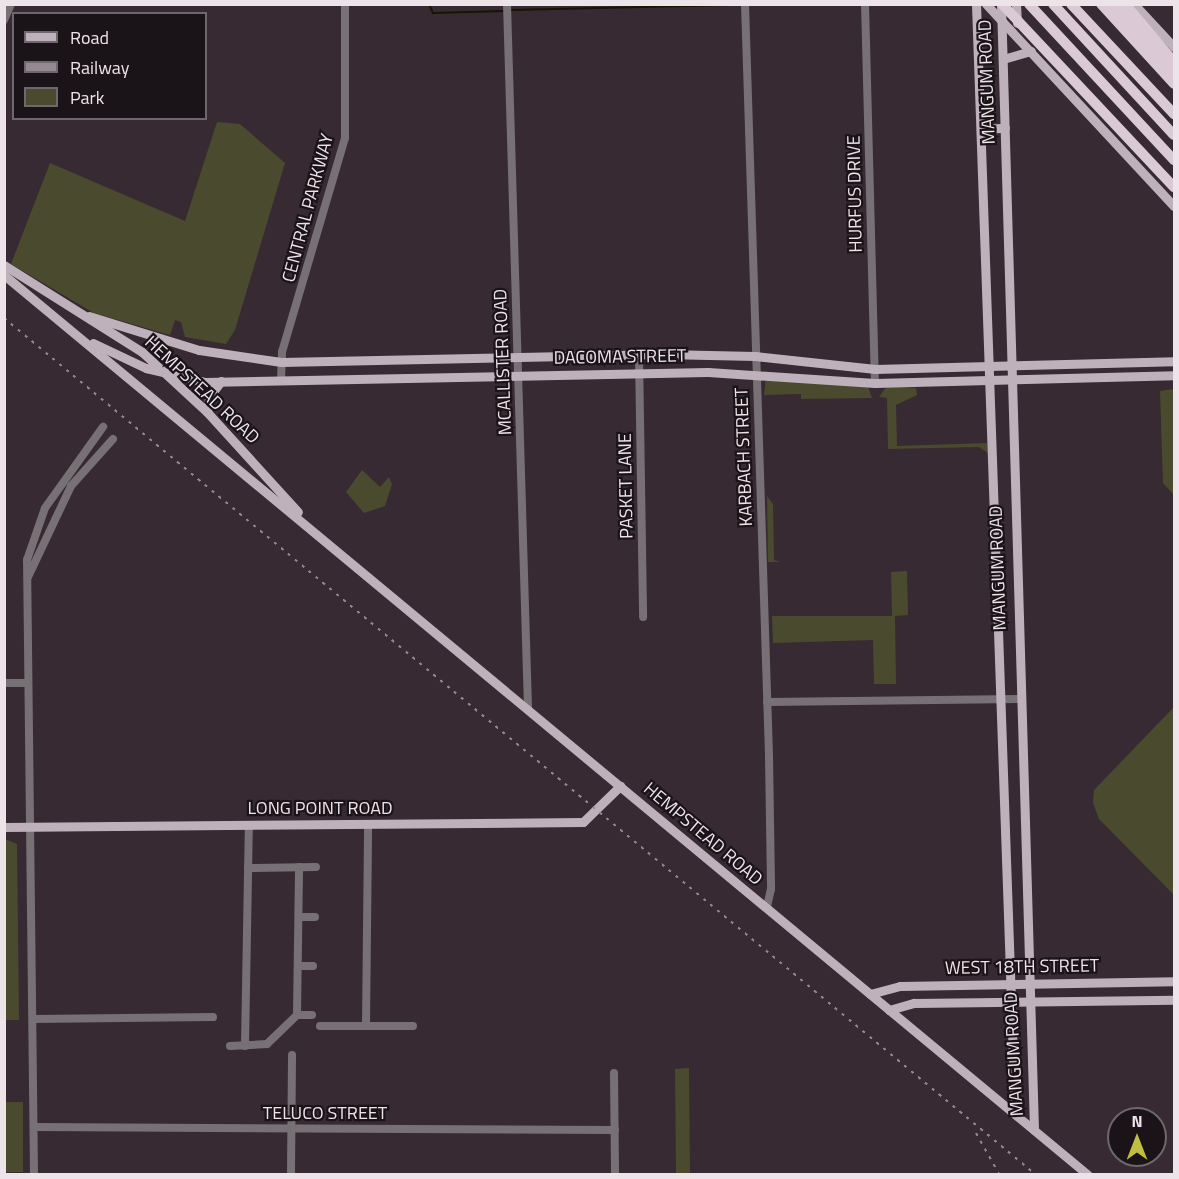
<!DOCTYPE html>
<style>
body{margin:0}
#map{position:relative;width:1179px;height:1179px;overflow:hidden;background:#372a33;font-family:"Titillium Web",sans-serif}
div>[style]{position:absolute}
.green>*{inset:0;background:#4a4a2f}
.stream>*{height:2px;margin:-1px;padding:0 1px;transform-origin:1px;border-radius:1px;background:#171600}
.minor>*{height:8px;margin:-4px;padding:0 4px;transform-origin:4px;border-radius:4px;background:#777075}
.major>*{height:9px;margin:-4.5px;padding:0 4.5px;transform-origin:4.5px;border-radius:4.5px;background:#bfb1bb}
.highway>*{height:10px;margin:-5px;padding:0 5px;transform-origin:5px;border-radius:5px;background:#dbcad6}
.rail>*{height:2px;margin-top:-1px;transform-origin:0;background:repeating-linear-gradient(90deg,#948991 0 3px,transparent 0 9px)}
.highway-bridge>*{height:10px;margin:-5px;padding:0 5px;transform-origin:5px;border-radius:5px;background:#dbcad6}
span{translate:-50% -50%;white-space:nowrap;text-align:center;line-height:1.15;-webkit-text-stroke:4.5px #1a1419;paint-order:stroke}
.street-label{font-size:18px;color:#ede4ea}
.frame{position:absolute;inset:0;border:6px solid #ede4ea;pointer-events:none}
.legend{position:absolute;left:12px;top:12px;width:195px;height:108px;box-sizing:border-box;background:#1a1419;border:2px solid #6e676d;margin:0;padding:8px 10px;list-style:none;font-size:18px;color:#ede4ea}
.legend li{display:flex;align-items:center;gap:12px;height:30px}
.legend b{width:30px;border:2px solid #6e676d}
.north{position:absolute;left:1107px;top:1107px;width:60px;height:60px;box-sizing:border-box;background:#1a1419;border:2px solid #6e676d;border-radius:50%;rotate:0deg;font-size:16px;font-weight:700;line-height:24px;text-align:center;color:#ede4ea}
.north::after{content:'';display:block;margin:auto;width:21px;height:27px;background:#c1bd40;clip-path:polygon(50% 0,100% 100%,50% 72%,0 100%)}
</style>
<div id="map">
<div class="green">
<div style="clip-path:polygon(217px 122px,240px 124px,285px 163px,235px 330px,226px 344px,185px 337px,181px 322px,175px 320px,170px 335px,94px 313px,11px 264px,50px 163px,185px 221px)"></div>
<div style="clip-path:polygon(766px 378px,868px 386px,872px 398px,801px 399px,801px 394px,764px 395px)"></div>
<div style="clip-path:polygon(887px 386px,916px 388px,917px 395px,896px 405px,897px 446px,987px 443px,988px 453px,979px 447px,888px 449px,887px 398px,879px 397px)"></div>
<div style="clip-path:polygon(1174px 389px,1174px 495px,1163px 483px,1160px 391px)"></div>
<div style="clip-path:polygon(362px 470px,380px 487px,389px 477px,392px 484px,385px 506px,364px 513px,346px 492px)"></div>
<div style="clip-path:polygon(767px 496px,773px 504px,774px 560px,780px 562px,768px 562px)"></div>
<div style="clip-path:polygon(907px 571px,908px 615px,895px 616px,896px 684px,874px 684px,873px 640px,773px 643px,772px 616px,892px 616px,891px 572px)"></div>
<div style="clip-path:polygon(1174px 707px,1174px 895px,1099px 819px,1093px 803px,1094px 790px)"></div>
<div style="clip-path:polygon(5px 839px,17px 844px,19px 1020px,5px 1020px)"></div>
<div style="clip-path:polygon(689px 1068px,690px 1174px,676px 1174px,675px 1069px)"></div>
<div style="clip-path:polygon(5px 1102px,23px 1102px,23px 1172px,5px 1172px)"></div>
</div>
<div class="stream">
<div style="left:429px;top:4px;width:10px;rotate:66deg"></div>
<div style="left:433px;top:13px;width:71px;rotate:-1.6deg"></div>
<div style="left:510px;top:10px;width:262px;rotate:-1.3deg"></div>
</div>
<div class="minor">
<div style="left:507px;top:4px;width:704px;rotate:88.29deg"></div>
<div style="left:745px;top:4px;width:753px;rotate:88.17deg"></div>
<div style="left:769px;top:757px;width:132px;rotate:89.1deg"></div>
<div style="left:771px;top:889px;width:18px;rotate:103deg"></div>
<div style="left:865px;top:4px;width:379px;rotate:88.5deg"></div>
<div style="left:4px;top:20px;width:17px;rotate:-66deg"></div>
<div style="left:639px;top:355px;width:262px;rotate:89.1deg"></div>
<div style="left:281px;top:381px;width:29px;rotate:-88deg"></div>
<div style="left:282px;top:352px;width:223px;rotate:-73.6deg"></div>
<div style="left:345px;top:138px;width:134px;rotate:-90deg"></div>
<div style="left:28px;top:577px;width:101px;rotate:-64.7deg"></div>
<div style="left:71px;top:486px;width:63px;rotate:-48.2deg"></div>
<div style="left:4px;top:683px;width:22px"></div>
<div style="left:767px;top:702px;width:251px;rotate:-0.7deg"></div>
<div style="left:248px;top:868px;width:68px;rotate:-0.8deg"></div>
<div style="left:299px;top:917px;width:16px"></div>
<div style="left:298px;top:966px;width:15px"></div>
<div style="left:297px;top:1015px;width:15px"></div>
<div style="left:33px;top:1019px;width:180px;rotate:-0.6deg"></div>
<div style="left:320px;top:1026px;width:93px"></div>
<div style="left:366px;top:1026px;width:201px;rotate:-89.4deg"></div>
<div style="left:230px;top:1046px;width:37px;rotate:-3deg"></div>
<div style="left:267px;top:1044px;width:42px;rotate:-44deg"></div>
<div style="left:297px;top:1015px;width:148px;rotate:-89.2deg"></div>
<div style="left:245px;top:1046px;width:221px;rotate:-89deg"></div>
<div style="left:614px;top:1073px;width:101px;rotate:89.4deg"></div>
<div style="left:34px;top:1127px;width:581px;rotate:0.3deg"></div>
<div style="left:34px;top:1174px;width:614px;rotate:-90.65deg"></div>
<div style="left:27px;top:560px;width:55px;rotate:-70.9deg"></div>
<div style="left:45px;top:508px;width:100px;rotate:-54.4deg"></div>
<div style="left:291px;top:1174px;width:119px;rotate:-89.5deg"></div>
</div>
<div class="major">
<div style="left:976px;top:4px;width:1111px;rotate:87.99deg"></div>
<div style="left:986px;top:4px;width:276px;rotate:47.1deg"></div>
<div style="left:1001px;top:4px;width:1126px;rotate:88.32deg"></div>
<div style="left:1016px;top:4px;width:19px;rotate:87deg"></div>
<div style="left:1134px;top:4px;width:59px;rotate:47.1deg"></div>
<div style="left:1003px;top:59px;width:29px;rotate:-16deg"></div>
<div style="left:983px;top:129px;width:22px;rotate:-3deg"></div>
<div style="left:4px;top:265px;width:163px;rotate:32.2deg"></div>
<div style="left:142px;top:352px;width:88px;rotate:42.7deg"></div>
<div style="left:207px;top:412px;width:135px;rotate:47.7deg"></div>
<div style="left:4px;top:275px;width:1408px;rotate:39.7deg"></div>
<div style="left:89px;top:316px;width:115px;rotate:17.2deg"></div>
<div style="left:199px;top:350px;width:83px;rotate:8.3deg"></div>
<div style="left:281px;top:362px;width:382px;rotate:-1.2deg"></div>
<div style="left:663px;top:354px;width:92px;rotate:1.2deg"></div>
<div style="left:755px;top:356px;width:121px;rotate:6.2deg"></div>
<div style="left:875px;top:369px;width:299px;rotate:-1.5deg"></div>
<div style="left:93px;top:343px;width:59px;rotate:25.3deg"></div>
<div style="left:146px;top:368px;width:61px;rotate:13.3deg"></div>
<div style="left:205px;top:382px;width:503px;rotate:-1.14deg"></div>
<div style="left:708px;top:372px;width:167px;rotate:3.8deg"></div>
<div style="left:875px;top:383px;width:299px;rotate:-1.5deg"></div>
<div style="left:207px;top:412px;width:15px;rotate:-82deg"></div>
<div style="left:209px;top:397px;width:20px;rotate:-53deg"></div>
<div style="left:4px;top:827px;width:579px;rotate:-0.49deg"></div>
<div style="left:583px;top:822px;width:52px;rotate:-44.2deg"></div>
<div style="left:870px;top:994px;width:31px;rotate:-15deg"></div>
<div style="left:900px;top:986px;width:274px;rotate:-1deg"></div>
<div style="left:889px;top:1010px;width:26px;rotate:-16deg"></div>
<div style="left:914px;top:1003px;width:260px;rotate:-0.7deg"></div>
</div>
<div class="highway">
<div style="left:1029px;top:4px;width:213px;rotate:47.1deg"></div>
<div style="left:1053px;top:4px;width:178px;rotate:47.3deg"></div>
<div style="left:1071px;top:4px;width:151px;rotate:46.9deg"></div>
<div style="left:1101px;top:4px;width:108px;rotate:47.6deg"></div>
<div style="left:1113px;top:4px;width:93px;rotate:48.9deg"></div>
<div style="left:1125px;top:4px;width:76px;rotate:49.8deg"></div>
</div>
<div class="rail">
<div style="left:4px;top:318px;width:1340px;rotate:39.7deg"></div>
<div style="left:976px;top:1133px;width:47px;rotate:60.7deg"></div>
</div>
<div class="highway-bridge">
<div style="left:1002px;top:4px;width:251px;rotate:46.8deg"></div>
</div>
<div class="street-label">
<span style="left:987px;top:82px;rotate:-92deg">MANGUM ROAD</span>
<span style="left:855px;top:194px;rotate:-91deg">HURFUS DRIVE</span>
<span style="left:308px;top:208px;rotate:-75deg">CENTRAL PARKWAY</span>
<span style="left:620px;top:357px;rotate:-1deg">DACOMA STREET</span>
<span style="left:503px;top:362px;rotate:-92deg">MCALLISTER ROAD</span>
<span style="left:202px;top:390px;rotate:43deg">HEMPSTEAD ROAD</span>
<span style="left:744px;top:457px;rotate:-92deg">KARBACH STREET</span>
<span style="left:626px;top:486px;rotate:-91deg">PASKET LANE</span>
<span style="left:998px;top:568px;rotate:-92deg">MANGUM ROAD</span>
<span style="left:320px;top:808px">LONG POINT ROAD</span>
<span style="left:703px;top:834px;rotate:40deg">HEMPSTEAD ROAD</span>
<span style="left:1022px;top:967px;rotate:-1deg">WEST 18TH STREET</span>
<span style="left:1014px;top:1054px;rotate:-93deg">MANGUM ROAD</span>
<span style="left:325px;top:1113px">TELUCO STREET</span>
</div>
<div class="frame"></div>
<ul class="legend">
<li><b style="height:8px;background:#bfb1bb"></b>Road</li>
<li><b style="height:8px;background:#948991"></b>Railway</li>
<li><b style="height:16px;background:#4a4a2f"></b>Park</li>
</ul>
<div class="north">N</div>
</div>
